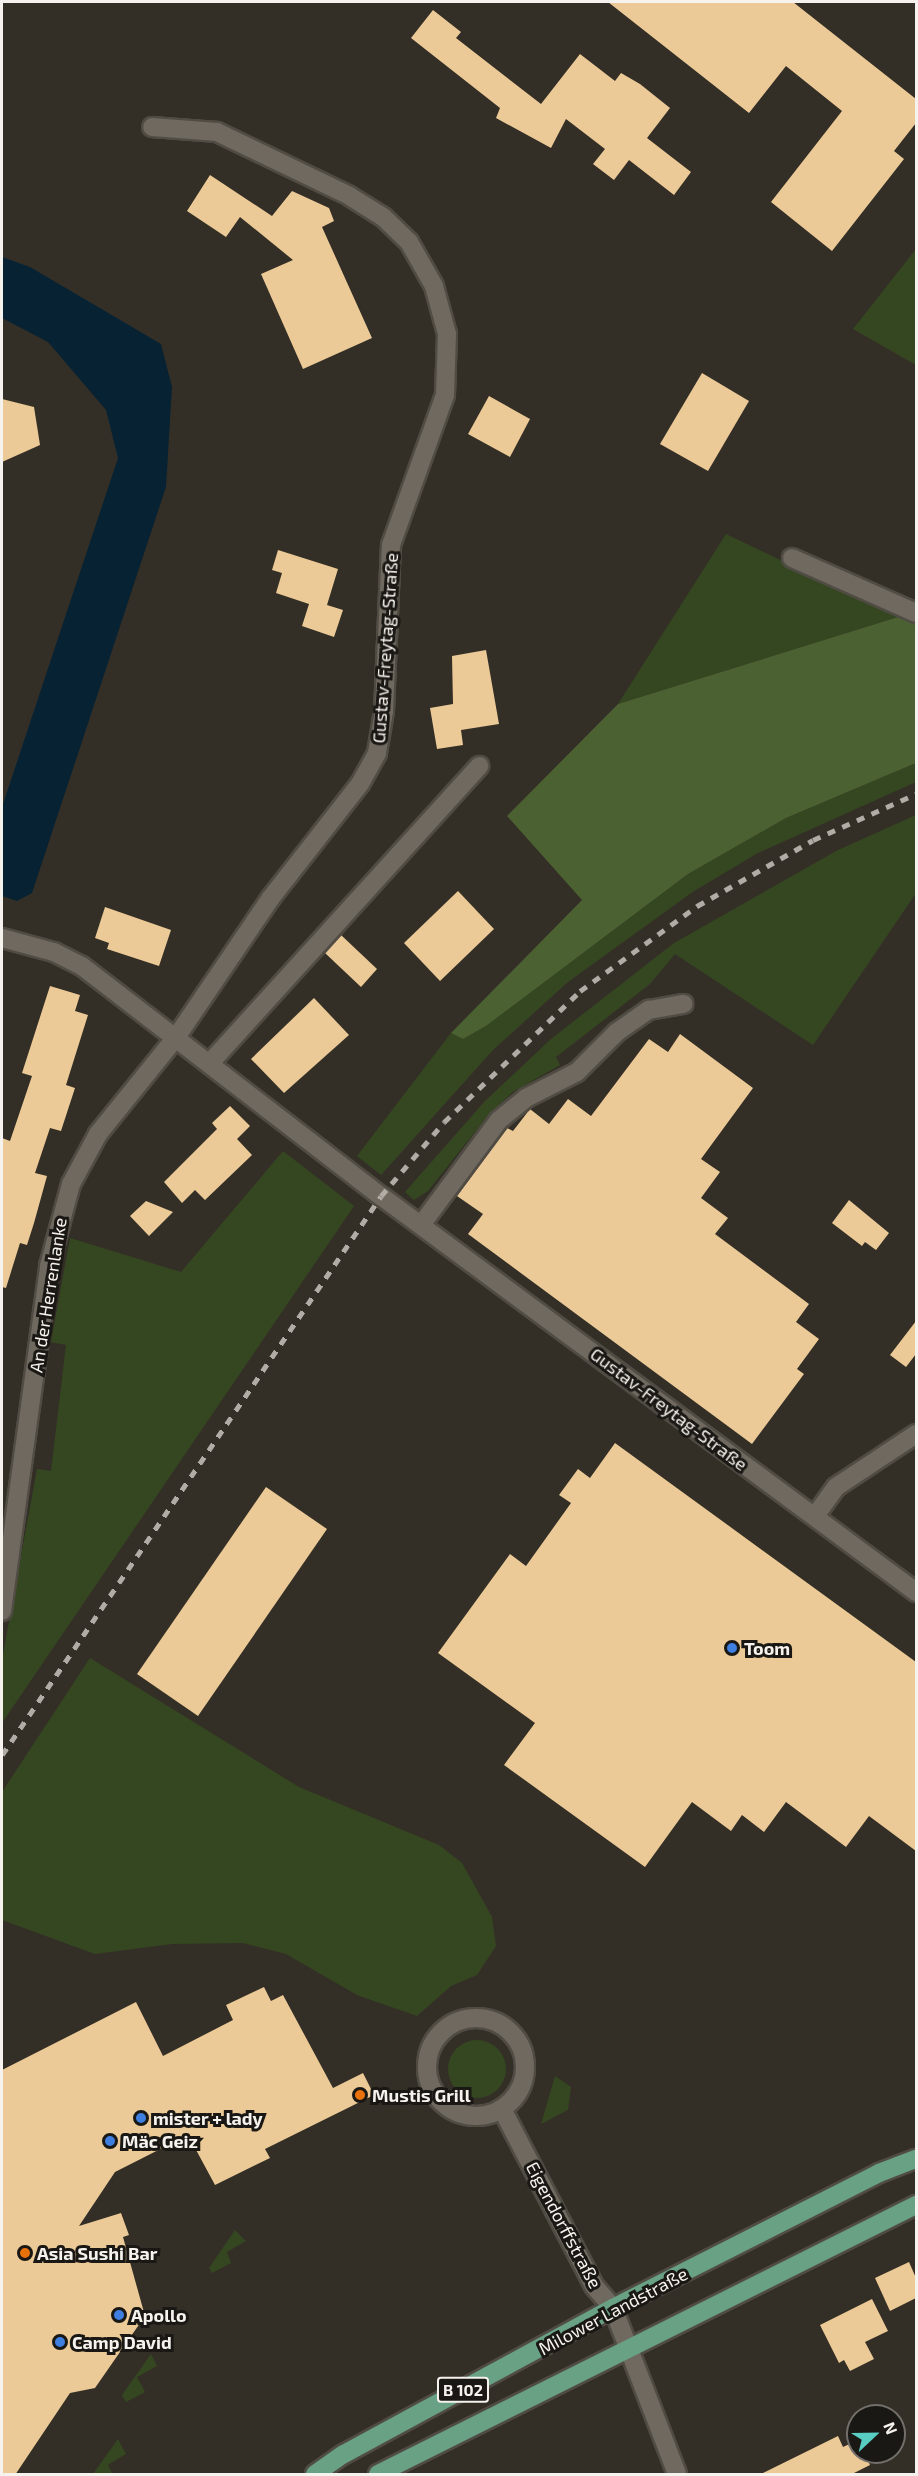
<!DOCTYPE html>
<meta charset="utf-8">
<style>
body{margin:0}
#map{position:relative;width:918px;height:2476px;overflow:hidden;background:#342f26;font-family:"Exo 2",sans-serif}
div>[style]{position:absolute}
.green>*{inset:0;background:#354721}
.round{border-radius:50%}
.forest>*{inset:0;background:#4b6132}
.water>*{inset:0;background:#072233}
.building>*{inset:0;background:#ebca97}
.roads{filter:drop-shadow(2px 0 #504c44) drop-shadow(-2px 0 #504c44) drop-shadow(0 2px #504c44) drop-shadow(0 -2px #504c44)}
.minor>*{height:18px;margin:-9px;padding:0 9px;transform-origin:9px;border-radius:9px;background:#6f695f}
.minor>.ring{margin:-9px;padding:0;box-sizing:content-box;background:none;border:18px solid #6f695f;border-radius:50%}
.major>*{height:18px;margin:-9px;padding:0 9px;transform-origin:9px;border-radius:9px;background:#68a184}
.rail>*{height:4.5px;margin-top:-2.25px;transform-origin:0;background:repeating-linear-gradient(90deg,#b1ada6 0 8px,transparent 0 16px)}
.dots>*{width:16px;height:16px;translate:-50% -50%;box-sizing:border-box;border:3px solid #1a1814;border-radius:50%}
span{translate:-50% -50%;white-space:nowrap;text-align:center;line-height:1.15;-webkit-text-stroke:6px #1a1814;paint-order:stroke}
.shield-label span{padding:2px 4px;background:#1a1814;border:2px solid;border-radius:4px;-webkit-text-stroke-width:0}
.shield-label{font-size:16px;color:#f6f2ed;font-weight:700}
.street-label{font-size:18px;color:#f6f2ed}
.poi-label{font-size:18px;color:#f6f2ed;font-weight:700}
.left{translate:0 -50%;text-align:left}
.frame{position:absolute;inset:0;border:3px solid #f6f2ed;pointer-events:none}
.north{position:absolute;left:846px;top:2404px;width:60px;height:60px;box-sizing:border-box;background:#1a1814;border:2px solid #726f6b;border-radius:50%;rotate:68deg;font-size:16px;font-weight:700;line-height:24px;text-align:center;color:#f6f2ed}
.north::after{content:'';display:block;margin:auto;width:21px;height:27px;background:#57cec1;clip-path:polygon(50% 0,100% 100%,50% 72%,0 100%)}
</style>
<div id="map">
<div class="green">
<div style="clip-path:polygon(916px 249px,916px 365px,853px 329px)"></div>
<div style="clip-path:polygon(726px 534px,898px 617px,618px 704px)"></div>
<div style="clip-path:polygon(916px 763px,916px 782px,758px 853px,694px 891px,568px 982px,493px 1050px,381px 1175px,357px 1156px,451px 1033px,463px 1039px,486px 1026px,688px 874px,786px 818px)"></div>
<div style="clip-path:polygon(916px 815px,916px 893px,813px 1045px,675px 954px,650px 984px,556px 1057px,560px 1065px,513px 1092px,490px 1113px,428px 1191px,414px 1200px,405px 1192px,485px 1101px,551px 1039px,674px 943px,838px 850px)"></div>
<div style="clip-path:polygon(283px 1151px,354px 1206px,2px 1723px,2px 1660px,37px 1469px,51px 1471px,66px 1345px,51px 1342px,70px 1238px,181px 1272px)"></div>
<div style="clip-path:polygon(90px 1658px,299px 1787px,439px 1845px,462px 1863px,492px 1917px,496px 1946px,477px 1975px,451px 1986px,417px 2016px,357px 1995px,286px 1954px,243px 1943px,172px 1944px,95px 1954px,2px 1920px,2px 1792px)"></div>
<div class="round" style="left:448px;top:2040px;width:58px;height:58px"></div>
<div style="clip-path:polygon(555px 2076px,571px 2087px,568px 2110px,541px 2124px)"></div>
<div style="clip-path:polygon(235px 2230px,246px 2241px,227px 2252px,231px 2263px,212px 2273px,209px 2268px)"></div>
<div style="clip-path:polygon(151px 2354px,157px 2366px,137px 2377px,145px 2392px,126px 2402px,122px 2395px)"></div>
<div style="clip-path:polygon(118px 2439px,126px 2454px,108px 2465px,112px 2473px,93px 2474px)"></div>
</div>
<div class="forest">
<div style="clip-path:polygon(898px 617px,916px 623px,916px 763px,786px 818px,688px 874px,486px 1026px,463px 1039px,451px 1033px,582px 900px,507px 816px,618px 704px)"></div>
</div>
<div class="water">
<div style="clip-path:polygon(2px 257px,30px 267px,161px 344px,172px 387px,166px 487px,32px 893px,17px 901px,2px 896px,2px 807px,118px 458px,106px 410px,48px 342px,2px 318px)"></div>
</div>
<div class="building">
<div style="clip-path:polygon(608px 2px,793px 2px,916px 99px,916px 123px,894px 151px,904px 159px,832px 251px,771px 202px,842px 111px,786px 66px,749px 113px)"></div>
<div style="clip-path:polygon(433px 10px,461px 32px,456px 38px,541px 104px,580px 54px,615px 81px,621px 73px,640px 84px,670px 108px,647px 138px,691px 172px,674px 195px,629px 160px,614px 180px,593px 164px,605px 149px,566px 119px,551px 148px,496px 118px,500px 108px,411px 38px)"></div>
<div style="clip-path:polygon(210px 175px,272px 216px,292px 191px,329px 208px,334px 221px,322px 227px,372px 338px,303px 369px,261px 274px,293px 260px,240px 217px,226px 237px,187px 211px)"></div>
<div style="clip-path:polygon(702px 373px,749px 401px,708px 471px,660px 444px)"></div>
<div style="clip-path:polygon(489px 396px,530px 419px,510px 457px,468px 434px)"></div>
<div style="clip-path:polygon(2px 399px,34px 407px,40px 445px,2px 462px)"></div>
<div style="clip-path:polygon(278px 550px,338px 569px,327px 605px,343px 610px,334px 637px,302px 626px,309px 604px,276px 593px,282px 573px,272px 570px)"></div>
<div style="clip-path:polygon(486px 650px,499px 724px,461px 730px,463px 745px,437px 749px,430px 708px,453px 704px,452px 656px)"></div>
<div style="clip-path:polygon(458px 891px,494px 929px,440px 981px,404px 943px)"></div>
<div style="clip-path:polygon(105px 907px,171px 930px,159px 966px,107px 949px,109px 943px,95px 938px)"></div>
<div style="clip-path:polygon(341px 935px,377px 969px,361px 987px,325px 953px)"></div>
<div style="clip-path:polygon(50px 986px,80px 995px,75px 1011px,88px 1015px,66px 1085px,75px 1088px,61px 1131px,50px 1128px,35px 1173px,47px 1176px,34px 1223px,27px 1245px,20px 1243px,6px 1288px,2px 1287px,2px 1138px,10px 1141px,32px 1076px,22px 1073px)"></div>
<div style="clip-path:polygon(314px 998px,349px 1035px,284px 1093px,251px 1059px)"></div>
<div style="clip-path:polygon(680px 1034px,753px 1088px,701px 1159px,720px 1172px,701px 1198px,728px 1218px,715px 1234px,809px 1304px,796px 1322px,819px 1339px,797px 1369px,804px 1374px,752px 1444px,468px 1234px,483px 1214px,457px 1196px,507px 1128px,513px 1131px,530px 1109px,549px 1124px,568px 1099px,591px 1116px,649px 1039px,668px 1052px)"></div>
<div style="clip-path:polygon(230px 1106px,250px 1126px,237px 1139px,252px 1155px,205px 1200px,195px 1190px,182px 1203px,164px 1182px,217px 1129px,212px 1123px)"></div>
<div style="clip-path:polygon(849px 1200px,889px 1233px,876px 1250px,865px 1242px,862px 1246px,832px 1223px)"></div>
<div style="clip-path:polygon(146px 1201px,173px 1212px,149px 1236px,130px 1216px)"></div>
<div style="clip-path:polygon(916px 1321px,916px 1354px,906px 1367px,890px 1355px)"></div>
<div style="clip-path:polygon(615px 1443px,916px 1662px,916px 1851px,869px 1816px,846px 1847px,786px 1802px,764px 1832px,742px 1815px,731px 1831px,692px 1802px,645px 1867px,504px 1765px,535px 1723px,438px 1653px,510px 1554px,526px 1566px,571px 1503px,559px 1495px,578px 1469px,590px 1478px)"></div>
<div style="clip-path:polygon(266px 1487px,327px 1529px,198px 1716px,137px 1674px)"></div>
<div style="clip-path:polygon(264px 1987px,271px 2001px,283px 1995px,333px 2088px,363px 2073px,374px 2095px,265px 2149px,270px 2158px,215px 2185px,188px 2135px,115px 2172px,79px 2226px,121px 2213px,129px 2235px,123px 2237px,145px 2316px,95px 2388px,70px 2393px,15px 2475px,2px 2475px,2px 2070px,136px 2002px,163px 2056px,233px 2020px,226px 2005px)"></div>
<div style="clip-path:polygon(909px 2262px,916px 2278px,916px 2298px,890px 2311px,875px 2278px)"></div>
<div style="clip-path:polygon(872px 2299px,888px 2331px,865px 2342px,874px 2359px,850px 2371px,844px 2360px,839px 2363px,820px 2325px)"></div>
<div style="clip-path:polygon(838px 2436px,843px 2447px,858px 2440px,858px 2452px,864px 2452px,870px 2465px,850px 2475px,759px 2475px)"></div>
</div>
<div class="roads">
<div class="minor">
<div style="left:792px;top:558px;width:136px;rotate:23.9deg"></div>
<div style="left:2px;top:938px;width:54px;rotate:15.1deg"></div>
<div style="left:54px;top:952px;width:31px;rotate:27deg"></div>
<div style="left:82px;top:966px;width:377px;rotate:37.6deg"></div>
<div style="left:381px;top:1196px;width:666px;rotate:36.51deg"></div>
<div style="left:210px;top:1063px;width:401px;rotate:-47.8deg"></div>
<div style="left:421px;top:1225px;width:131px;rotate:-53.4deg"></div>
<div style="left:499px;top:1120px;width:35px;rotate:-39deg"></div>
<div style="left:526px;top:1098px;width:57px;rotate:-27deg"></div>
<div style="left:577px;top:1072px;width:57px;rotate:-45deg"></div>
<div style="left:617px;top:1032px;width:39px;rotate:-35deg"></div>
<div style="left:649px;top:1010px;width:35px;rotate:-10deg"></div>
<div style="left:815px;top:1516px;width:36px;rotate:-54deg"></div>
<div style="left:836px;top:1487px;width:96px;rotate:-33.5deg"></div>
<div style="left:2px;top:1611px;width:348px;rotate:-82.2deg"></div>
<div style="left:49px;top:1266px;width:85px;rotate:-75deg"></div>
<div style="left:71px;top:1184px;width:57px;rotate:-61.6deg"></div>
<div style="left:98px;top:1134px;width:126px;rotate:-51.1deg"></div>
<div style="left:177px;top:1036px;width:166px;rotate:-55.8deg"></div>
<div style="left:270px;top:899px;width:146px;rotate:-52deg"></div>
<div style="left:360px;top:784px;width:35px;rotate:-61deg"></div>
<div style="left:377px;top:753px;width:43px;rotate:-80.5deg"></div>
<div style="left:384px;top:711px;width:166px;rotate:-87.6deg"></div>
<div style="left:391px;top:545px;width:159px;rotate:-70.2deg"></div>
<div style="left:445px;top:395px;width:61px;rotate:-88.1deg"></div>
<div style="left:447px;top:334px;width:50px;rotate:-105.2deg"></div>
<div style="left:434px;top:286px;width:51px;rotate:-119.6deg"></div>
<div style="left:409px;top:242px;width:36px;rotate:-136deg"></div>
<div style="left:383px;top:217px;width:39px;rotate:-148deg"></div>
<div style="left:350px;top:196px;width:148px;rotate:-154.3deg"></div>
<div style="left:217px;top:132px;width:65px;rotate:-175.6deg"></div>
<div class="ring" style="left:427px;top:2018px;width:80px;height:80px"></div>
<div style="left:502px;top:2109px;width:199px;rotate:62.5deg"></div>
<div style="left:594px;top:2286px;width:29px;rotate:49deg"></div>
<div style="left:613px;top:2308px;width:178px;rotate:68.9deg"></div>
</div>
<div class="major">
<div style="left:315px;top:2474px;width:35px;rotate:-35deg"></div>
<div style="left:344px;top:2454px;width:306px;rotate:-28.5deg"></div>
<div style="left:613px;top:2308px;width:298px;rotate:-26.9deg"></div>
<div style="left:879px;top:2173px;width:40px;rotate:-21deg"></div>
<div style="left:378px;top:2474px;width:602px;rotate:-26.57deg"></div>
</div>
</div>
<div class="rail">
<div style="left:2px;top:1755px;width:675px;rotate:-55.86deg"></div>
<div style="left:381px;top:1196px;width:97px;rotate:-49.6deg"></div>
<div style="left:444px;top:1122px;width:189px;rotate:-43.9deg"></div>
<div style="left:580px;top:991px;width:145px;rotate:-36deg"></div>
<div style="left:697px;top:906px;width:133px;rotate:-29.6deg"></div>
<div style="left:813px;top:840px;width:113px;rotate:-24.1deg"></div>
</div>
<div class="dots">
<div style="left:732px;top:1648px;background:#3f7fe0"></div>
<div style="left:360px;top:2095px;background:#e8710a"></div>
<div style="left:141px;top:2118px;background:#3f7fe0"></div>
<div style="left:110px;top:2141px;background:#3f7fe0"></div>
<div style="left:25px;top:2253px;background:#e8710a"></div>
<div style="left:119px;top:2315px;background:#3f7fe0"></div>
<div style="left:60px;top:2342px;background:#3f7fe0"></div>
</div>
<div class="shield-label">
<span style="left:463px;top:2390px">B 102</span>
</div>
<div class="street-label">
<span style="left:385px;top:648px;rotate:-86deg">Gustav-Freytag-Straße</span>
<span style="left:48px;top:1295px;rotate:-81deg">An der Herrenlanke</span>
<span style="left:669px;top:1409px;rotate:37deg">Gustav-Freytag-Straße</span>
<span style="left:564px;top:2225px;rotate:62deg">Eigendorffstraße</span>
<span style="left:613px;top:2311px;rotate:-28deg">Milower Landstraße</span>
</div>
<div class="poi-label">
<span class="left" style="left:744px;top:1648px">Toom</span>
<span class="left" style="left:372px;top:2095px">Mustis Grill</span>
<span class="left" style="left:153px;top:2118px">mister + lady</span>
<span class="left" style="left:122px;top:2141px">Mäc Geiz</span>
<span class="left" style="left:37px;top:2253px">Asia Sushi Bar</span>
<span class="left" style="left:131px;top:2315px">Apollo</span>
<span class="left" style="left:72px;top:2342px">Camp David</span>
</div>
<div class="frame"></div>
<div class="north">N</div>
</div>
